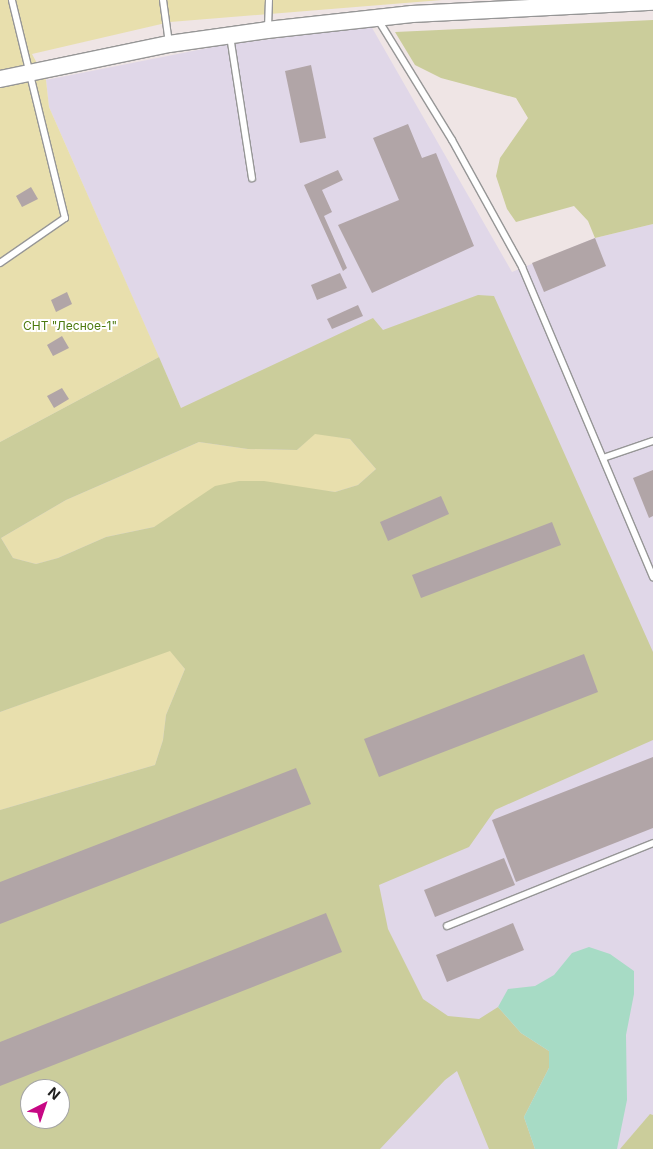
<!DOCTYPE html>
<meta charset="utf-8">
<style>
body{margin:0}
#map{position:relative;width:653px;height:1149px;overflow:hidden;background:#efe5e5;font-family:Inter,sans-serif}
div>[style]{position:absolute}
.industrial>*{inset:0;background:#e0d7e8}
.grass>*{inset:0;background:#e8dfad}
.forest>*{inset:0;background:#cbcd9b}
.water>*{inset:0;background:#a7dbc5}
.building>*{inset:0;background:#b1a5a7}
.roads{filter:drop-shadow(1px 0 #969696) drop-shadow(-1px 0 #969696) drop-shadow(0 1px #969696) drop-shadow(0 -1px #969696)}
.service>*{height:6px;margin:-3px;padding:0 3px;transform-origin:3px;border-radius:3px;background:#fff}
.tertiary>*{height:16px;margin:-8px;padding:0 8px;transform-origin:8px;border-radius:8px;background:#fff}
span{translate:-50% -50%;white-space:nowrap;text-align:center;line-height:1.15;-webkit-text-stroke:4px #fff;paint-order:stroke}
.park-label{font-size:12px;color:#4c7a0f}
.north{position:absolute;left:20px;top:1079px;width:50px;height:50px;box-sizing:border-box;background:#fff;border:1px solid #a5a5a5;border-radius:50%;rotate:41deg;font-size:14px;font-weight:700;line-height:20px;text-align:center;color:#1f1f1f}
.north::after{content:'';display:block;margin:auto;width:18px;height:22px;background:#c70784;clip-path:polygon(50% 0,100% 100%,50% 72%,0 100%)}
</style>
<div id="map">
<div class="industrial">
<div style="clip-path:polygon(evenodd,371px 26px,512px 272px,595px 238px,653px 224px,653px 1149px,0 1149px,0 494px,181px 408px,49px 107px,46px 80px,218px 46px,371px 26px,30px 1089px,60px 1089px,60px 1119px,30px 1119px,30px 1089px)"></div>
</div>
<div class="grass">
<div style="clip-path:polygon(0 0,442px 0,170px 22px,32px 54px,46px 80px,49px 107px,159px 357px,0 442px)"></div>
<div style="clip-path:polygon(315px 433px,350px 439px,376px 469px,358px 485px,335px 492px,239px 481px,154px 527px,106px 537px,58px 558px,36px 564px,13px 558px,1px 538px,66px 500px,199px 442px,248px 449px,297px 450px)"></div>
<div style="clip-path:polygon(170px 650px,185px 669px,166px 715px,163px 740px,155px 765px,0 810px,0 712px)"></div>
</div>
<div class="forest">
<div style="clip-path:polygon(653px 20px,653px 224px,595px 238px,588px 221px,574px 206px,516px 222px,507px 209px,496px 176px,500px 158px,528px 118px,516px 98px,441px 78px,415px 65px,395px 32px)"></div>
<div style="clip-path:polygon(evenodd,478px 295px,494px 296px,653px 652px,653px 740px,495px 810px,469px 847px,379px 885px,388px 929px,423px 999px,448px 1016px,479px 1019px,498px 1007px,521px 1033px,549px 1051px,549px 1068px,524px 1117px,535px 1149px,489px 1149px,457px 1071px,445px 1080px,380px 1149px,0 1149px,0 810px,155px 765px,163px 740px,166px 715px,185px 669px,170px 651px,0 712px,0 442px,159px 357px,181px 408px,373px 318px,383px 330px,478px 295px,315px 434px,350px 439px,376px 469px,358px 485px,335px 492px,264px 481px,239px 481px,215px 486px,154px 527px,106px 537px,58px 558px,36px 564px,13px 558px,1px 538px,66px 500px,199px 442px,248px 449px,297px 450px,315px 434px,478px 295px,30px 1089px,60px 1089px,60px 1119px,30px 1119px,30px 1089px)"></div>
<div style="clip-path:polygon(650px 1114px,653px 1115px,653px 1149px,620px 1149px)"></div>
</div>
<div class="water">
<div style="clip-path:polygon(589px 947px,610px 954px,634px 971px,634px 994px,626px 1035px,627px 1100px,617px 1149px,535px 1149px,524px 1117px,549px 1068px,549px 1051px,521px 1033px,498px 1007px,508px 989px,535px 986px,554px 975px,572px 953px)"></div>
</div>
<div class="building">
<div style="clip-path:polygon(311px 65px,326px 138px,300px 143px,285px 71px)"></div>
<div style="clip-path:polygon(408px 124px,422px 158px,436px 153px,474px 246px,372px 293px,338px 225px,399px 200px,373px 138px)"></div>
<div style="clip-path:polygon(338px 170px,343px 180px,322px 190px,332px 212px,324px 216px,347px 268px,343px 271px,304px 185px)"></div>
<div style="clip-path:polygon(31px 187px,38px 199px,22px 207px,16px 196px)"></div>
<div style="clip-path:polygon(595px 238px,606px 266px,544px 292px,532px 263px)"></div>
<div style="clip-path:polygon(340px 273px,347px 288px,317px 300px,311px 285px)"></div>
<div style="clip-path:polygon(67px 292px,72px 304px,56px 312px,51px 300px)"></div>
<div style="clip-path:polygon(358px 305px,363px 316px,332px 329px,327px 319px)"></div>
<div style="clip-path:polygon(62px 336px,69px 348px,53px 356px,47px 345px)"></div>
<div style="clip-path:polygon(62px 388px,69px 399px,54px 408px,47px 396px)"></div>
<div style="clip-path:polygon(653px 470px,653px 516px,649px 518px,633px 478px)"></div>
<div style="clip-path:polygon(441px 496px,449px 514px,388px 541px,380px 522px)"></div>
<div style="clip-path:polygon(552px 522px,561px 545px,421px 598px,412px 575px)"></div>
<div style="clip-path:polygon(584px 654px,598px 692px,379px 777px,364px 739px)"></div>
<div style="clip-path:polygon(653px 757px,653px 828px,516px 882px,492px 820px)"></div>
<div style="clip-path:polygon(296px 768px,311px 804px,0 924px,0 882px)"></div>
<div style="clip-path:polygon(504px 858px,515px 885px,435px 917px,424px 890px)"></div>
<div style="clip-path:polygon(326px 913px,342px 952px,0 1086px,0 1042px)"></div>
<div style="clip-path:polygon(513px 923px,524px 950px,447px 982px,436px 955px)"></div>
</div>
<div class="roads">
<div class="service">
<div style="left:163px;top:0;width:43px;rotate:82.1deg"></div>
<div style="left:377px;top:18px;width:143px;rotate:58.4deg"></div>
<div style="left:452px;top:140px;width:145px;rotate:61.1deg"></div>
<div style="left:522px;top:267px;width:337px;rotate:67.1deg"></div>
<div style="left:268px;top:28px;width:28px;rotate:-88deg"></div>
<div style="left:230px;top:36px;width:144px;rotate:81.2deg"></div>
<div style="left:0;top:263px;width:79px;rotate:-34.7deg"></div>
<div style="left:65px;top:218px;width:224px;rotate:-103.7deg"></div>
<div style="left:603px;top:458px;width:53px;rotate:-18.8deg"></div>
<div style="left:447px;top:926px;width:222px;rotate:-21.9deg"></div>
</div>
<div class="tertiary">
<div style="left:0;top:79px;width:173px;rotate:-11.7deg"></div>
<div style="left:169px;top:44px;width:99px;rotate:-8.1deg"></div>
<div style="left:267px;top:30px;width:146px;rotate:-6.3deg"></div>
<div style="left:412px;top:14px;width:241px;rotate:-2.9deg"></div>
</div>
</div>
<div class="park-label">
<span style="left:70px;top:326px">СНТ "Лесное-1"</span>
</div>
<div class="north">N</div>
</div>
